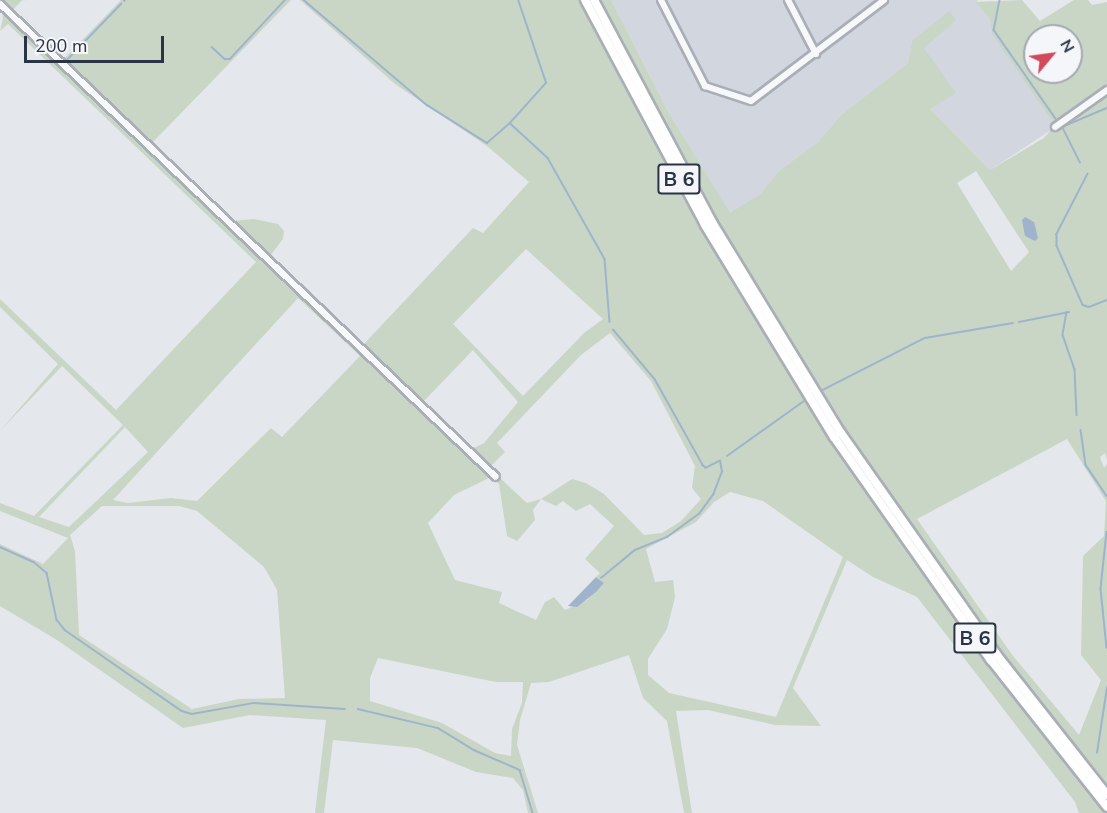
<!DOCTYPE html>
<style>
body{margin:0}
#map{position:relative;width:1107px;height:813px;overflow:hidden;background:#e4e7ec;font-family:"Nunito Sans",sans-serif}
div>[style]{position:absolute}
.built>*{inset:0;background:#d2d6de}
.green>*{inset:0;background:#c9d6c5}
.water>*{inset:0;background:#9fb4cc}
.stream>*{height:1.5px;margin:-0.75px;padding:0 0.75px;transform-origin:0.75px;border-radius:0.75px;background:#9fb4cc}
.roads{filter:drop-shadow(2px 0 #a9aeb7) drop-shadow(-2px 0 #a9aeb7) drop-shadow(0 2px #a9aeb7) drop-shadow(0 -2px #a9aeb7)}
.minor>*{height:6px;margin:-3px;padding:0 3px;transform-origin:3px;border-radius:3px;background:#f7f8fa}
.highway>*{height:8px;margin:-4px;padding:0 4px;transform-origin:4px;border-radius:4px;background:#fff}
span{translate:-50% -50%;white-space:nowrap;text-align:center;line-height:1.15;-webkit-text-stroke:4.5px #f4f6f9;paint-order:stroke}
.shield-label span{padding:2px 4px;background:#f4f6f9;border:2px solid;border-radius:4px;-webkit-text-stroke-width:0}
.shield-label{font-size:20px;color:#2b3445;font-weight:700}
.north{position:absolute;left:1023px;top:24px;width:60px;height:60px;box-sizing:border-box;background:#f4f6f9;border:2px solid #a4a8b1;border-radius:50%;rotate:61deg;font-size:16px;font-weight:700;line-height:24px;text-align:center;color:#2b3445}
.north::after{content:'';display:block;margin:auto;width:21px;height:27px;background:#d1495b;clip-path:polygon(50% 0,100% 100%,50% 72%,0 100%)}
.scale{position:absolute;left:24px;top:36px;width:140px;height:27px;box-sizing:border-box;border:3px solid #2b3445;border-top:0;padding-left:8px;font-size:18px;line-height:21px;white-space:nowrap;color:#2b3445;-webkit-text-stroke:4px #f4f6f9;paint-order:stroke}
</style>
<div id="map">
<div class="built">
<div style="clip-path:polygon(611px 0,978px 0,976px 3px,990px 19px,1052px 121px,1051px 130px,990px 170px,930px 109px,923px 47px,955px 20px,912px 41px,908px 63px,841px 115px,818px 142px,779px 171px,760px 194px,730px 214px,669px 113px)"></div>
</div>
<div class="green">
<div style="clip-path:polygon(evenodd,0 0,22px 0,12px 11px,64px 59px,121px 0,291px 0,152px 143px,232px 221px,254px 219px,278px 224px,284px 231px,283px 239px,270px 256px,363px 345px,473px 228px,483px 233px,529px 182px,487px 146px,395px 84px,300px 0,611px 0,669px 113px,730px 213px,760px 194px,779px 171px,818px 142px,841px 115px,908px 63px,912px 41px,949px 11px,956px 20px,924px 48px,956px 93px,930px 109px,990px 170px,1044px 138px,1051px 130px,1052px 121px,992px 34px,990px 19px,975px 2px,1022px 0,1040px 21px,1074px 0,1088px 0,1092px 5px,1107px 2px,1107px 460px,1105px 453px,1100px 457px,1104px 468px,1107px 464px,1107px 813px,1079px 813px,1075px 802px,917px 597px,873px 577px,847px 560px,793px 688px,821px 726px,775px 725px,708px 710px,676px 711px,692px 813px,684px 813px,667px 721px,643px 698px,629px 655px,549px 682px,531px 683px,520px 720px,517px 745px,538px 813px,528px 813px,523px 790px,513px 778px,476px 772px,417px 748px,333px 740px,324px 813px,315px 813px,326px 720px,250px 715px,183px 728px,57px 640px,0 606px,0 544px,43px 564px,68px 538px,0 511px,0 503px,34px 516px,123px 425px,62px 366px,0 431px,58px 364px,0 307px,0 299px,116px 410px,256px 262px,8px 24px,0 31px,3px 19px,0 0,1035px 36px,1071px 36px,1071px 72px,1035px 72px,1035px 36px,0 0,976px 171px,1029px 252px,1011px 271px,957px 183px,976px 171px,0 0,526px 249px,603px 319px,584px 333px,523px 396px,453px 324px,526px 249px,0 0,298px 298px,360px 356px,282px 437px,271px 428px,197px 501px,171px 498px,128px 503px,113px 500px,298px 298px,0 0,610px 333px,651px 381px,695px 466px,692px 488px,701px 499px,681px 521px,662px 533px,644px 535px,604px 494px,586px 483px,572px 479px,541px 499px,527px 503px,489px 468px,505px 452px,497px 443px,581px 355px,610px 333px,0 0,473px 350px,518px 402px,484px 443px,472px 449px,424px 401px,473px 350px,0 0,125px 427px,148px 452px,69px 527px,39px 517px,125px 427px,0 0,1067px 439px,1106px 501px,1104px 536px,1083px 556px,1081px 655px,1101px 680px,1079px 735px,1013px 656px,917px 519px,1067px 439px,0 0,491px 477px,499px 484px,507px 536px,517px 541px,535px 520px,533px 510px,541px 499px,556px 506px,563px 501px,576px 511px,590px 504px,614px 526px,585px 559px,600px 573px,596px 577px,604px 583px,587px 600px,565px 610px,554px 597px,545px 602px,536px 620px,499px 603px,502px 592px,455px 580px,428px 523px,454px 495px,491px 477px,0 0,730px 492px,763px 501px,843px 557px,776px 717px,669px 693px,648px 675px,648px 659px,667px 629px,675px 597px,673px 580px,655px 582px,646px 549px,696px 522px,714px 502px,730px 492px,0 0,102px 506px,179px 506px,197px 511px,264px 567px,277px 590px,285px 698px,239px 699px,192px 709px,79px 635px,75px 551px,70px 535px,102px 506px,0 0,378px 658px,496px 682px,523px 682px,522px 703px,512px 729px,511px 756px,495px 753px,442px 723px,370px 701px,370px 678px,378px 658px)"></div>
</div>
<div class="water">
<div style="clip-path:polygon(1025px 217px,1034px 222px,1038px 238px,1035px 241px,1025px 236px,1022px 220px)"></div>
<div style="clip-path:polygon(596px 577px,604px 583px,596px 592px,577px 607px,568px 606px)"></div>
</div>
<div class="stream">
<div style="left:304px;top:0;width:162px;rotate:40.5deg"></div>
<div style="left:427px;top:105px;width:71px;rotate:32.3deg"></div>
<div style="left:487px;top:143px;width:30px;rotate:-41deg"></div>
<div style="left:510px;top:123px;width:52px;rotate:42.6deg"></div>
<div style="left:548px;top:158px;width:116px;rotate:60.6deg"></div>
<div style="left:605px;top:259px;width:63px;rotate:85.5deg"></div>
<div style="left:1000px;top:0;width:31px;rotate:101deg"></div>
<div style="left:994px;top:30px;width:108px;rotate:55.1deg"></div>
<div style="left:124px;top:1px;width:1px;rotate:-45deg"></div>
<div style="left:212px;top:47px;width:18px;rotate:43deg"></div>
<div style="left:225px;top:59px;width:5px"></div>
<div style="left:230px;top:59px;width:81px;rotate:-47deg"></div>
<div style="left:67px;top:60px;width:78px;rotate:-46deg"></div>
<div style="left:510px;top:123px;width:54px;rotate:-48deg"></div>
<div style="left:546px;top:83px;width:88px;rotate:-108.6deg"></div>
<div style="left:1080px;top:163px;width:40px;rotate:-116.6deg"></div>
<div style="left:1062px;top:127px;width:49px;rotate:-22.9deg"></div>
<div style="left:1088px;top:174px;width:68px;rotate:117.3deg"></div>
<div style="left:1057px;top:234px;width:12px;rotate:90deg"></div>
<div style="left:1057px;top:246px;width:64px;rotate:66.2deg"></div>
<div style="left:1083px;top:305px;width:6px;rotate:18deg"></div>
<div style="left:1089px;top:307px;width:19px;rotate:-21deg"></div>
<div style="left:1067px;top:312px;width:23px;rotate:100deg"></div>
<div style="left:1063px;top:335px;width:36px;rotate:71deg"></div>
<div style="left:1075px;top:369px;width:46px;rotate:87.5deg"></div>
<div style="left:1019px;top:322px;width:51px;rotate:-11.3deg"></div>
<div style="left:819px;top:392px;width:119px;rotate:-27deg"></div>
<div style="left:925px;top:338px;width:89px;rotate:-9.7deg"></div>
<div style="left:1081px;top:430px;width:35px;rotate:82deg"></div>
<div style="left:1086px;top:465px;width:37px;rotate:56deg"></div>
<div style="left:727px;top:456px;width:98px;rotate:-35.5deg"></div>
<div style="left:1107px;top:532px;width:57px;rotate:96deg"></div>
<div style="left:1101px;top:589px;width:59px;rotate:84.2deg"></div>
<div style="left:0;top:547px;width:37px;rotate:24deg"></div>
<div style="left:34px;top:562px;width:17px;rotate:40deg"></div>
<div style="left:47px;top:573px;width:48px;rotate:78deg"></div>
<div style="left:57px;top:620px;width:13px;rotate:51deg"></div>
<div style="left:65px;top:630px;width:142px;rotate:34.7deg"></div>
<div style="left:182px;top:711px;width:10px;rotate:17deg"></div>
<div style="left:192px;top:714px;width:63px;rotate:-10.1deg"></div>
<div style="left:254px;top:703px;width:91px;rotate:3.8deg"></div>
<div style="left:601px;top:578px;width:44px;rotate:-39.5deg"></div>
<div style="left:635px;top:550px;width:35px;rotate:-22deg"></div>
<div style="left:667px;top:537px;width:39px;rotate:-36deg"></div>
<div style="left:699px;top:514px;width:24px;rotate:-54deg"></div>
<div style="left:713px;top:495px;width:25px;rotate:-69deg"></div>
<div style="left:722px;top:472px;width:11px;rotate:-100deg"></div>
<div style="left:720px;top:461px;width:16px;rotate:153deg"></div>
<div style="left:706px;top:468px;width:4px;rotate:-146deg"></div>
<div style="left:703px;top:466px;width:98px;rotate:-119.2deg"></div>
<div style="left:655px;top:380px;width:65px;rotate:-130deg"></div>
<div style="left:358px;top:709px;width:82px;rotate:13.4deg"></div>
<div style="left:438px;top:728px;width:42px;rotate:31.4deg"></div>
<div style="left:474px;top:750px;width:50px;rotate:23.5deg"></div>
<div style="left:520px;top:770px;width:45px;rotate:73.2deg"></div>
<div style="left:1097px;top:753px;width:66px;rotate:-81.3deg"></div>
</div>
<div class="roads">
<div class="minor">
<div style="left:661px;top:0;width:97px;rotate:62.9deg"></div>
<div style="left:705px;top:86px;width:48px;rotate:18.1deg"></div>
<div style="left:751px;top:101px;width:167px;rotate:-37.2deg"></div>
<div style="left:788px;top:0;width:61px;rotate:62.6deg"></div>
<div style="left:0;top:4px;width:685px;rotate:43.64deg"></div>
<div style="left:1055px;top:127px;width:64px;rotate:-35.4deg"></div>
</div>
<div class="highway">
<div style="left:585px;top:0;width:255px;rotate:61.9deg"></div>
<div style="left:705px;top:225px;width:248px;rotate:58.7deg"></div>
<div style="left:834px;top:437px;width:273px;rotate:54.9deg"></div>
<div style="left:991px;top:660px;width:187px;rotate:51.7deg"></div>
<div style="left:594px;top:0;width:251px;rotate:62deg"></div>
<div style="left:712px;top:222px;width:247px;rotate:58.6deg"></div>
<div style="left:841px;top:433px;width:271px;rotate:54.9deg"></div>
<div style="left:997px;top:655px;width:178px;rotate:51.8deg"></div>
</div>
</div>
<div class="shield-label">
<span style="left:679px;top:179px">B 6</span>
<span style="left:975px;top:638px">B 6</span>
</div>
<div class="north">N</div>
<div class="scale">200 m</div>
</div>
